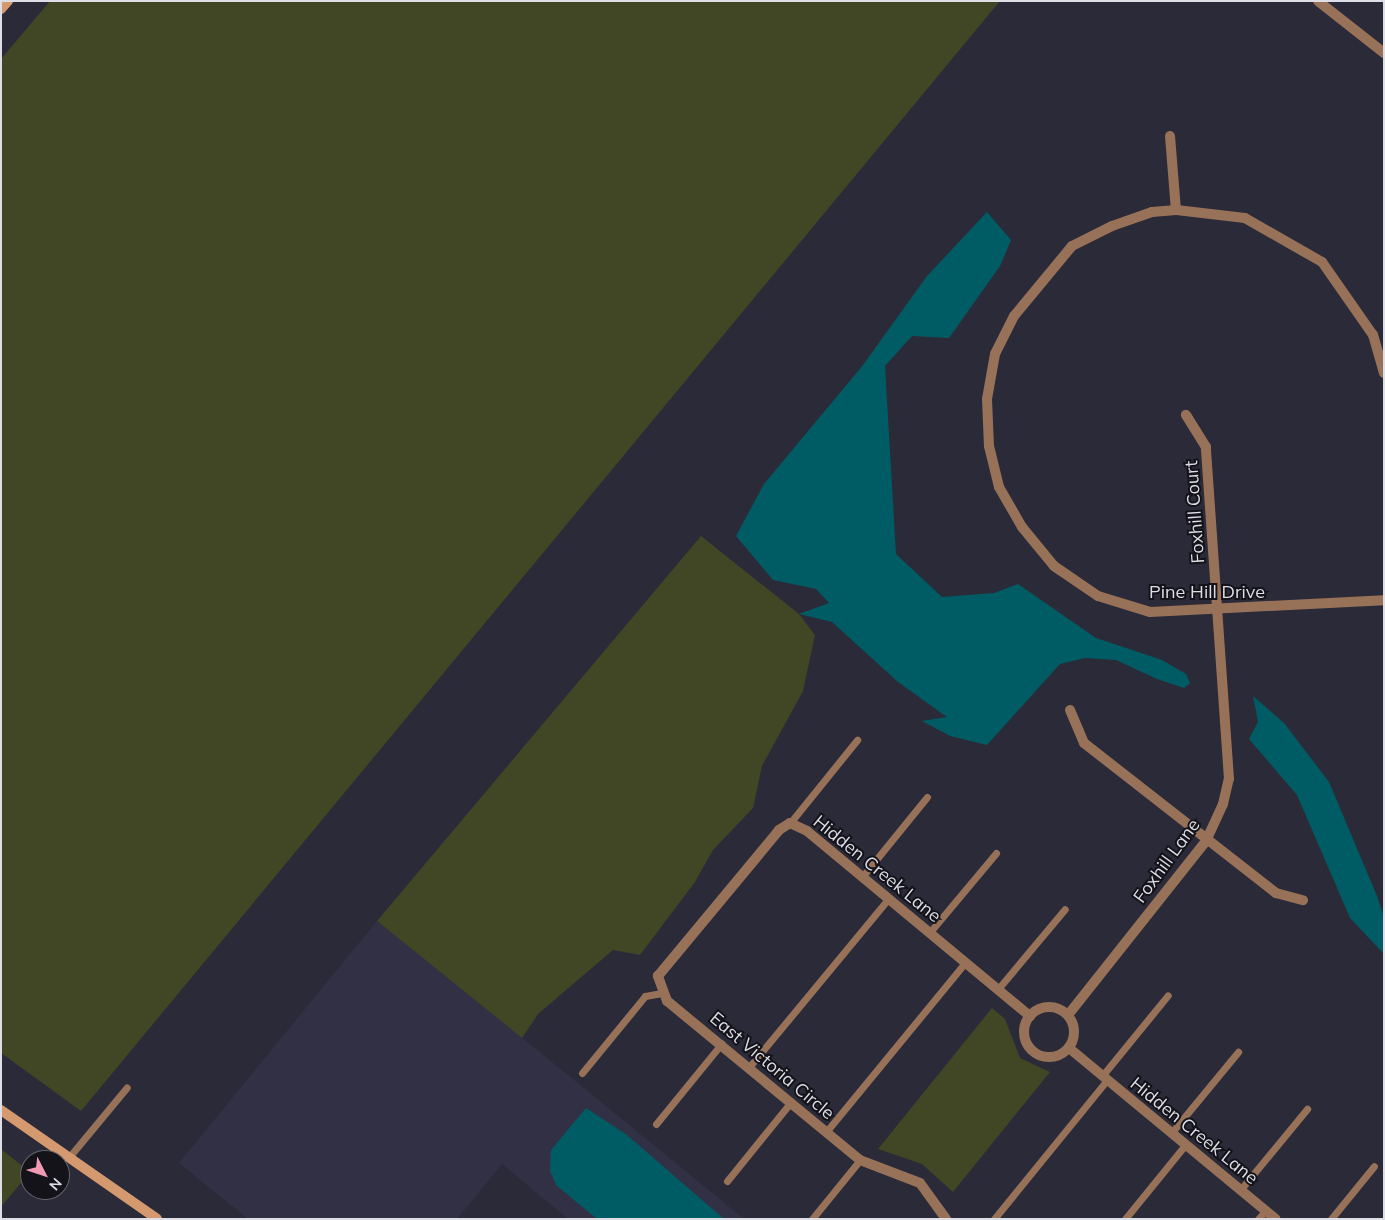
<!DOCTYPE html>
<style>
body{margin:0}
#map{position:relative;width:1385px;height:1220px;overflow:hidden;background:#2b2a38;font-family:Mulish,sans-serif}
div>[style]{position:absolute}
.built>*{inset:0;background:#323044}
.green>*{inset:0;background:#414625}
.water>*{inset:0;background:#005c64}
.lane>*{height:7px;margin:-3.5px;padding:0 3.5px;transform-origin:3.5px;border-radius:3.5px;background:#987258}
.street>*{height:10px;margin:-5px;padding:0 5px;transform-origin:5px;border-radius:5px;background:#987258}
.street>.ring{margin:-5px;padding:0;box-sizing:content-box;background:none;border:10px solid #987258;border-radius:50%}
.secondary>*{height:10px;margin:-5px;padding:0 5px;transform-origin:5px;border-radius:5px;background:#d59970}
span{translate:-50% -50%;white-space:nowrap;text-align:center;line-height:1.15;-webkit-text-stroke:4px #14131a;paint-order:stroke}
.street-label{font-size:18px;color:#dedee7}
.frame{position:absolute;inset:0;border:2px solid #dedee7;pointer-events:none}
.north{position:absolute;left:20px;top:1150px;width:50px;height:50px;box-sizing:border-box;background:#14131a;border:1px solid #65646c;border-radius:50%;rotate:131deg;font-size:14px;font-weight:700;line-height:20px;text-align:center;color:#dedee7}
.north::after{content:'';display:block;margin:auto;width:18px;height:22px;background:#f19ab3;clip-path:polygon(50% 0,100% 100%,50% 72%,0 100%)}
</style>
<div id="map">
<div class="built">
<div style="clip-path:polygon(377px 921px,573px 1079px,744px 1219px,568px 1219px,502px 1164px,457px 1219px,248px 1219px,179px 1163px)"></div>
</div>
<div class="green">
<div style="clip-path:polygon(50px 1px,1000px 1px,81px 1111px,1px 1053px,1px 59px)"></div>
<div style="clip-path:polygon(701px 536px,799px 614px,815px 635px,803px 691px,762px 766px,753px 808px,713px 850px,695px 882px,640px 955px,613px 950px,538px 1014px,522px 1038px,377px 921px)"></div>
<div style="clip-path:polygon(992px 1008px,1005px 1019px,1020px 1058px,1050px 1072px,953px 1192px,922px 1164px,878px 1149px)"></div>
<div style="clip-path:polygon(1px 1149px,30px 1172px,1px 1207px)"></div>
</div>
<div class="water">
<div style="clip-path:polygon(987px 212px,1011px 240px,1000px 266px,949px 338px,912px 336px,885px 366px,896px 554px,942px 597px,994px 593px,1018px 584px,1096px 638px,1162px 660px,1186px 674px,1190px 683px,1184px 688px,1157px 679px,1116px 660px,1085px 658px,1060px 664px,987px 745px,950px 736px,922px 721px,947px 717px,898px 682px,832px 622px,799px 614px,829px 603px,816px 589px,773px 580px,736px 536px,764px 484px,863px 365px,927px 276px)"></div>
<div style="clip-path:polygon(1253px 696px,1284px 723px,1329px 782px,1377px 896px,1384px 917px,1384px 954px,1350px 918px,1297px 795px,1249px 739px,1258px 722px)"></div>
<div style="clip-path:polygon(586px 1108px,627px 1135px,724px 1219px,597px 1219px,556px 1185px,550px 1171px,551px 1150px)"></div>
</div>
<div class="lane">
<div style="left:790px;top:823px;width:107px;rotate:-51.1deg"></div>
<div style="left:862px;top:877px;width:103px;rotate:-50.9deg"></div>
<div style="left:930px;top:932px;width:103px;rotate:-50.1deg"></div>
<div style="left:998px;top:989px;width:104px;rotate:-50.1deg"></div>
<div style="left:750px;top:1066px;width:217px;rotate:-50.4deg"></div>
<div style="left:582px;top:1073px;width:99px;rotate:-50.7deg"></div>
<div style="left:645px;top:996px;width:17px;rotate:-10deg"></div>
<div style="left:1102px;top:1076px;width:104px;rotate:-50.8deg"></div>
<div style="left:656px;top:1124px;width:104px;rotate:-50.8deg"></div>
<div style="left:826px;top:1132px;width:219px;rotate:-50.6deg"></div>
<div style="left:1172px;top:1132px;width:104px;rotate:-50.5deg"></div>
<div style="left:70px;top:1156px;width:89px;rotate:-50.4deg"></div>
<div style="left:727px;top:1181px;width:102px;rotate:-51deg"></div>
<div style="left:1241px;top:1189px;width:104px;rotate:-50.5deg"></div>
<div style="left:812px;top:1219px;width:76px;rotate:-50.9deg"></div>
<div style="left:994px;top:1219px;width:179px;rotate:-50.9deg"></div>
<div style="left:1125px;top:1219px;width:97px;rotate:-50.9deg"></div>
<div style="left:1258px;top:1219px;width:12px;rotate:-48deg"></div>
<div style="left:1331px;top:1219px;width:68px;rotate:-50.9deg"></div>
</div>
<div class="street">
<div style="left:1318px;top:1px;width:84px;rotate:38.2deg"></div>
<div style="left:1170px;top:136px;width:74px;rotate:85.4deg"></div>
<div style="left:1384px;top:373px;width:40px;rotate:-106deg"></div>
<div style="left:1373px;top:335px;width:89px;rotate:-124.9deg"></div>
<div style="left:1322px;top:262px;width:89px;rotate:-150.3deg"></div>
<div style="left:1245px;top:218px;width:69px;rotate:-173.4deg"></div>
<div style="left:1176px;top:210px;width:24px;rotate:175deg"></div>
<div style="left:1152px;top:212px;width:42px;rotate:160.7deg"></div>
<div style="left:1112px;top:226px;width:45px;rotate:153.4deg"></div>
<div style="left:1072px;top:246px;width:91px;rotate:129.6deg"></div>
<div style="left:1014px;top:316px;width:42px;rotate:116.6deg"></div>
<div style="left:995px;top:354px;width:46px;rotate:100.1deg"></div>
<div style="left:987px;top:399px;width:47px;rotate:87.6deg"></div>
<div style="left:989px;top:446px;width:42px;rotate:76.3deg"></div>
<div style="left:999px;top:487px;width:46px;rotate:60.1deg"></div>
<div style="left:1022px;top:527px;width:50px;rotate:50.6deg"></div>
<div style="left:1054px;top:566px;width:53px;rotate:34.3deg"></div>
<div style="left:1098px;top:596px;width:54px;rotate:17.1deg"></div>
<div style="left:1150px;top:612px;width:234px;rotate:-2.9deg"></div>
<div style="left:1070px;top:710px;width:36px;rotate:67deg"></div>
<div style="left:1084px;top:743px;width:244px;rotate:38deg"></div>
<div style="left:1276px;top:893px;width:28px;rotate:15deg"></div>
<div class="ring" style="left:1024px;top:1007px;width:40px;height:40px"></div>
<div style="left:1068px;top:1015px;width:222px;rotate:-51.6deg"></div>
<div style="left:1206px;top:841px;width:41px;rotate:-65.3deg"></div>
<div style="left:1223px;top:804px;width:26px;rotate:-77deg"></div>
<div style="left:1229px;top:779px;width:333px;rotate:-94deg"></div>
<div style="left:1206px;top:447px;width:38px;rotate:-122deg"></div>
<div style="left:1069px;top:1048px;width:268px;rotate:39.6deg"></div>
<div style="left:946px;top:1219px;width:44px;rotate:-125.8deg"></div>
<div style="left:920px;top:1183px;width:64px;rotate:-159deg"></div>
<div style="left:860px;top:1160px;width:250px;rotate:-140.5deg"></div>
<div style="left:667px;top:1001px;width:27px;rotate:-110deg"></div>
<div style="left:658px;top:976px;width:190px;rotate:-50.3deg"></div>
<div style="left:779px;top:830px;width:13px;rotate:-32deg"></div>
<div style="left:790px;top:823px;width:19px;rotate:25deg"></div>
<div style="left:807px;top:831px;width:290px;rotate:39.7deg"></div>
</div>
<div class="secondary">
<div style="left:1px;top:9px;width:11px;rotate:-49deg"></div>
<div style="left:1px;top:1110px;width:190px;rotate:34.9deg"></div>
</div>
<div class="street-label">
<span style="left:1195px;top:512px;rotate:-94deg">Foxhill Court</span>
<span style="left:1207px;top:592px">Pine Hill Drive</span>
<span style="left:1167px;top:861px;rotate:-54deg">Foxhill Lane</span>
<span style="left:877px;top:869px;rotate:39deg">Hidden Creek Lane</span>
<span style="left:772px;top:1066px;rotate:40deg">East Victoria Circle</span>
<span style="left:1194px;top:1131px;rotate:39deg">Hidden Creek Lane</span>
</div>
<div class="frame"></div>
<div class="north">N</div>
</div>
